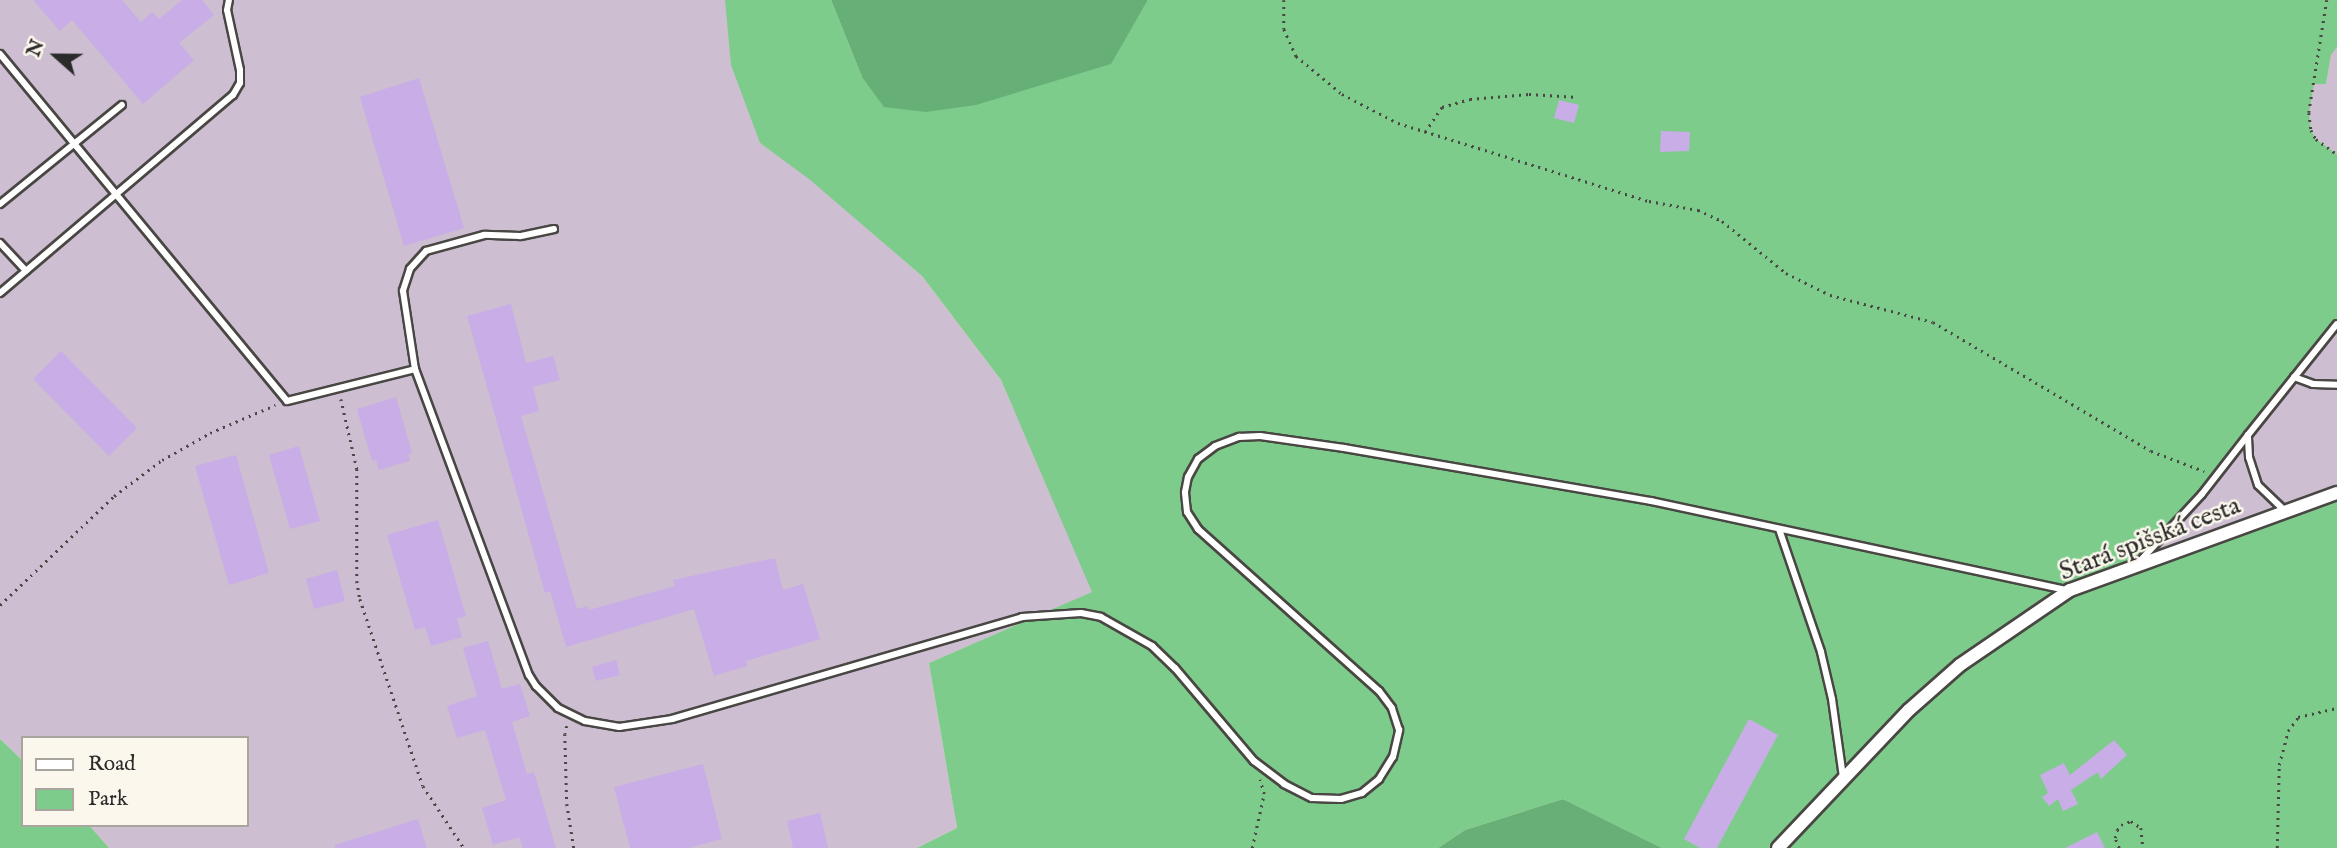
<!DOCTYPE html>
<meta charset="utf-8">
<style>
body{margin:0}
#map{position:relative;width:2337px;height:848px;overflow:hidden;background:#f0e5c8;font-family:"IM FELL English",serif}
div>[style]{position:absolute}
.industrial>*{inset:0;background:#cdbed2}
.green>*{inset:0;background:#7ecc8b}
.forest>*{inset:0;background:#66b077}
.building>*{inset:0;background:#c9ade6}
.path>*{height:2.5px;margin-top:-1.25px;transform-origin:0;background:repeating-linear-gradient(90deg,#494743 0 2px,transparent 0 7px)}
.roads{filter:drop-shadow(2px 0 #494743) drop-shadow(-2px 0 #494743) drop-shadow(0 2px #494743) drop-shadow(0 -2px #494743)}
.service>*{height:6px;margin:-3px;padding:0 3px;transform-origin:3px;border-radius:3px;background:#fff}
.minor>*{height:12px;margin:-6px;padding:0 6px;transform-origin:6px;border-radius:6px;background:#fff}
span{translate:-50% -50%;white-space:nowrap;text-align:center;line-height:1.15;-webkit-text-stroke:5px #fbf7ec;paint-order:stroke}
.street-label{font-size:26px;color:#2b2b2b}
.legend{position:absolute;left:21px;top:736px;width:228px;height:91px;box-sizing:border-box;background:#fbf7ec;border:2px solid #a8a59f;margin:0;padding:9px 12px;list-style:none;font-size:21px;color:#2b2b2b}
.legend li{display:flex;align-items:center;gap:14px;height:35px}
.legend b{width:35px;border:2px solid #a8a59f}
.north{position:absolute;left:21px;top:21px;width:70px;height:70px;-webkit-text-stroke:5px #fbf7ec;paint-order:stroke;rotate:291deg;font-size:19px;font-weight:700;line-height:28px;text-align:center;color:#2b2b2b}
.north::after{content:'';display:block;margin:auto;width:24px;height:32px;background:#2b2b2b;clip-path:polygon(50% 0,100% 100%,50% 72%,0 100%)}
</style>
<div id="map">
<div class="industrial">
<div style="clip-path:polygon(0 0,725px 0,760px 143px,809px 178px,922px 276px,1001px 380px,1093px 592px,929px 663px,957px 828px,917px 848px,109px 848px,89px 825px,247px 825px,247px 738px,23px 738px,23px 761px,0 739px)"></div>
<div style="clip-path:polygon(2337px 47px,2337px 154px,2316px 139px,2311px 130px,2304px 83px,2326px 84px,2331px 54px)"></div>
<div style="clip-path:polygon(2337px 324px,2337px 493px,2132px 569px)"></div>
</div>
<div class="green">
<div style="clip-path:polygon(725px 0,831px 0,862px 77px,1110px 64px,1148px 0,2337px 0,2337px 47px,2331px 55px,2326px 84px,2314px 84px,2309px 113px,2311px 130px,2316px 139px,2337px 154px,2337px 324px,2216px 476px,2133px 568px,2337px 493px,2337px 848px,1662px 848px,1563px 799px,1465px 830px,1438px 848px,917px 848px,957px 828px,929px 663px,1092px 592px,1001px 380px,922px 276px,809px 179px,760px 143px,731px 65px)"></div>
<div style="clip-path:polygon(0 739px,23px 761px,23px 825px,89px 825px,109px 848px,0 848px)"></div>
</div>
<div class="forest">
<div style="clip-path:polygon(831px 0,1148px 0,1111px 64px,976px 105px,926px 112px,884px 107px,862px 77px)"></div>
<div style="clip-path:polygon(1563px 799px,1662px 848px,1438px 848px,1465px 830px)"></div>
</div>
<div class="building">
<div style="clip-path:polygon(33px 0,122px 0,141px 22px,152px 12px,159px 19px,182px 0,202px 0,214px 15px,179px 43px,194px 60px,143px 104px,72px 20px,60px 31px)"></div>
<div style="clip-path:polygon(419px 78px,464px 228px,404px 246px,360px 97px)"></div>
<div style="clip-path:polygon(1559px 100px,1579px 105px,1574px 123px,1554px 118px)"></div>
<div style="clip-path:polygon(1661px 131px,1690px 132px,1689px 151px,1660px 152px)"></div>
<div style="clip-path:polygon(511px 304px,526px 363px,553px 356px,560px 380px,533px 387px,539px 411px,521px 416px,577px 609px,588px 606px,589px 610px,675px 586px,673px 580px,775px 558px,783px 590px,803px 584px,820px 639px,746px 661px,747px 666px,714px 676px,694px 609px,566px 647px,550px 591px,545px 593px,467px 316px)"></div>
<div style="clip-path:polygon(61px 351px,137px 428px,109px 456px,33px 379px)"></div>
<div style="clip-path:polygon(396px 397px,412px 453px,408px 454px,410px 461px,379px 470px,376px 460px,372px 461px,357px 409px)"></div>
<div style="clip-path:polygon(299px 446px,320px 521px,290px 529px,269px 455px)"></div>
<div style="clip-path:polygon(236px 455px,269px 573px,229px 585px,195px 466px)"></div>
<div style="clip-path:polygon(438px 520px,466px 616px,457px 619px,462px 637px,431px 646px,425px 627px,415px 630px,387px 535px)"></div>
<div style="clip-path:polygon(337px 570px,345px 601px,314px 609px,306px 579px)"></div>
<div style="clip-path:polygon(488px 641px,502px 689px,520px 684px,530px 716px,512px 722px,527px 774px,534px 772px,556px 848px,523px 848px,519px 837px,493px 845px,482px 808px,506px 800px,485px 730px,457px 738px,447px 706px,477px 696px,463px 648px)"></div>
<div style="clip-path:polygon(616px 660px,620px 675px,596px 681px,592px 667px)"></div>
<div style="clip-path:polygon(1749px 719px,1778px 735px,1717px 848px,1700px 848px,1684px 839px)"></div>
<div style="clip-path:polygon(2114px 740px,2127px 755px,2101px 779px,2098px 772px,2071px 790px,2078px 804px,2063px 811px,2058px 799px,2049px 806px,2042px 797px,2048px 793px,2040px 775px,2064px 763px,2070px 775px)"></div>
<div style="clip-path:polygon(703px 764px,722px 839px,688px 848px,630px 848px,614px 787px)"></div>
<div style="clip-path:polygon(820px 813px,828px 848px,793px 848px,787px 821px)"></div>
<div style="clip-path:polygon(418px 819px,427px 848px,335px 848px,335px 845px)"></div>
<div style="clip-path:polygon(2097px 832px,2105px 848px,2065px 848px)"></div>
</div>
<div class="path">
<div style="left:1284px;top:0;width:29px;rotate:90deg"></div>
<div style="left:1284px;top:29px;width:30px;rotate:66deg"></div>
<div style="left:1296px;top:56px;width:60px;rotate:39.6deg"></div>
<div style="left:1342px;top:94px;width:63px;rotate:27.4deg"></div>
<div style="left:1398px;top:123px;width:263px;rotate:17.3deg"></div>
<div style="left:1649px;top:201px;width:50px;rotate:10.4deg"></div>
<div style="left:1698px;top:210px;width:26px;rotate:25deg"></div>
<div style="left:1722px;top:221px;width:82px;rotate:39.1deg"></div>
<div style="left:1786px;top:273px;width:49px;rotate:26.6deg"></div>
<div style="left:1830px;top:295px;width:106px;rotate:14.7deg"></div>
<div style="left:1933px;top:322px;width:253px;rotate:30.6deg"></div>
<div style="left:2151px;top:451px;width:57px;rotate:20.7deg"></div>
<div style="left:2327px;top:0;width:114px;rotate:99.1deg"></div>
<div style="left:2309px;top:113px;width:17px;rotate:83deg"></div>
<div style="left:2311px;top:130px;width:10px;rotate:61deg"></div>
<div style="left:2316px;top:139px;width:26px;rotate:36deg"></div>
<div style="left:1425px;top:132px;width:30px;rotate:-56deg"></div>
<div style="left:1442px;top:107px;width:29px;rotate:-16deg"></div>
<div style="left:1470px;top:99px;width:59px;rotate:-4.8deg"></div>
<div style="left:1529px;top:94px;width:49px;rotate:3.5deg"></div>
<div style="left:341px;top:399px;width:72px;rotate:77.1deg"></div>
<div style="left:357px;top:469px;width:112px;rotate:90deg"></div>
<div style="left:357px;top:581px;width:18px;rotate:81deg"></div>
<div style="left:360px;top:599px;width:197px;rotate:71.4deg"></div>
<div style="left:423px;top:786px;width:74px;rotate:56.5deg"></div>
<div style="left:0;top:605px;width:158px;rotate:-43.7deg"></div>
<div style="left:114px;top:496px;width:60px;rotate:-36.9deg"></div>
<div style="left:162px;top:460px;width:55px;rotate:-29.4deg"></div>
<div style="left:210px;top:433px;width:71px;rotate:-23.3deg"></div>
<div style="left:567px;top:726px;width:8px;rotate:104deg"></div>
<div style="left:565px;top:734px;width:70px;rotate:88.4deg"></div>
<div style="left:567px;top:804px;width:45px;rotate:81deg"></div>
<div style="left:1252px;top:848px;width:55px;rotate:-77.5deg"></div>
<div style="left:1264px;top:794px;width:15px;rotate:-106deg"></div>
<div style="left:2119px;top:848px;width:11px;rotate:-112deg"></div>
<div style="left:2115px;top:838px;width:8px;rotate:-76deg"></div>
<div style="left:2117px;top:830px;width:6px;rotate:-51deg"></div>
<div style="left:2121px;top:825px;width:11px;rotate:-22deg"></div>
<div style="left:2131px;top:821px;width:12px;rotate:35deg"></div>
<div style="left:2141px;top:828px;width:20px;rotate:84deg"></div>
<div style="left:2277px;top:848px;width:83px;rotate:-88.6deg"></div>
<div style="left:2279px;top:765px;width:35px;rotate:-75deg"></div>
<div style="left:2288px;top:731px;width:17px;rotate:-54deg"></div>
<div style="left:2298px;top:717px;width:40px;rotate:-13deg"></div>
</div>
<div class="roads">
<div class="service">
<div style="left:0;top:54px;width:450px;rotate:50.4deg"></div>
<div style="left:287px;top:401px;width:132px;rotate:-14deg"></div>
<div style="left:0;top:204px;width:157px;rotate:-39.1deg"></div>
<div style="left:554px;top:229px;width:35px;rotate:168deg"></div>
<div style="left:520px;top:236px;width:36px;rotate:-178deg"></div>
<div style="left:484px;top:235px;width:60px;rotate:164.6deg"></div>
<div style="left:426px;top:251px;width:24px;rotate:132deg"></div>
<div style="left:410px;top:269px;width:23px;rotate:108deg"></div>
<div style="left:403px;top:291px;width:79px;rotate:81.3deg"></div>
<div style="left:415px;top:369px;width:327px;rotate:69.6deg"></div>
<div style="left:529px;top:675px;width:13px;rotate:58deg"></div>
<div style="left:536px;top:686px;width:31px;rotate:45deg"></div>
<div style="left:558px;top:708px;width:30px;rotate:26deg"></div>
<div style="left:585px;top:721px;width:35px;rotate:10deg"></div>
<div style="left:619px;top:727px;width:54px;rotate:-8.6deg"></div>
<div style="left:672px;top:719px;width:365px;rotate:-16.2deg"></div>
<div style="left:1022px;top:617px;width:59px;rotate:-3.9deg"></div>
<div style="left:1081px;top:613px;width:20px;rotate:11deg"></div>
<div style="left:1101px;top:617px;width:59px;rotate:29.6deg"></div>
<div style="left:1152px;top:646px;width:32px;rotate:44deg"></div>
<div style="left:1175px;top:668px;width:122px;rotate:49.7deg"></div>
<div style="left:1254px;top:761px;width:38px;rotate:37deg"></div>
<div style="left:1284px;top:784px;width:31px;rotate:27deg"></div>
<div style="left:1312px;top:798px;width:29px;rotate:2deg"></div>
<div style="left:1341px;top:799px;width:22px;rotate:-16deg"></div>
<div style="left:1362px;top:793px;width:22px;rotate:-39deg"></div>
<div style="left:1379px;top:779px;width:26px;rotate:-58deg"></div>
<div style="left:1393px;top:757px;width:28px;rotate:-77deg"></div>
<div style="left:1399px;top:730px;width:23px;rotate:-108deg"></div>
<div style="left:1392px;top:708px;width:21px;rotate:-127deg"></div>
<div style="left:1379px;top:691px;width:243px;rotate:-138.2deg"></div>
<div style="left:1198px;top:529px;width:20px;rotate:-123deg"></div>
<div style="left:1187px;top:512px;width:20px;rotate:-96deg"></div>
<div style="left:1185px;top:492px;width:15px;rotate:-79deg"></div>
<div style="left:1188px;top:477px;width:21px;rotate:-61deg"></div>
<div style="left:1198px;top:459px;width:21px;rotate:-37deg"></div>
<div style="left:1215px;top:446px;width:26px;rotate:-21deg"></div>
<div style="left:1239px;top:437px;width:21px;rotate:-3deg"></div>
<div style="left:1260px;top:436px;width:85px;rotate:8.1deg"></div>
<div style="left:1344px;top:448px;width:312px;rotate:9.8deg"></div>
<div style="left:1651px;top:501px;width:425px;rotate:12.1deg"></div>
<div style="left:0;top:243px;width:38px;rotate:47deg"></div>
<div style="left:0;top:293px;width:306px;rotate:-40.4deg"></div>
<div style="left:233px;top:95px;width:14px;rotate:-60deg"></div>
<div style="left:240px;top:83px;width:13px;rotate:-90deg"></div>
<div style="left:240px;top:70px;width:61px;rotate:-102.2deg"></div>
<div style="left:227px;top:10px;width:10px;rotate:-79deg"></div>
<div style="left:2294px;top:377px;width:20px;rotate:20deg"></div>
<div style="left:2313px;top:384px;width:24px;rotate:2deg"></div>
<div style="left:2285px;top:511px;width:37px;rotate:-136deg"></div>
<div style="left:2258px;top:485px;width:29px;rotate:-108deg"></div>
<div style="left:2249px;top:457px;width:22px;rotate:-93deg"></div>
<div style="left:2248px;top:435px;width:142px;rotate:-51.3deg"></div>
<div style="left:1779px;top:529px;width:130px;rotate:71.1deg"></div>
<div style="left:1821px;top:652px;width:48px;rotate:76.8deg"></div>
<div style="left:1832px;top:699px;width:79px;rotate:82deg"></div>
<div style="left:2140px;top:561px;width:91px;rotate:-47.2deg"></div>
<div style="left:2202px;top:494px;width:75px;rotate:-52.1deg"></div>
</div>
<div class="minor">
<div style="left:1778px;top:848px;width:190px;rotate:-46.5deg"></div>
<div style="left:1909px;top:710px;width:68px;rotate:-41.4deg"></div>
<div style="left:1960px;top:665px;width:133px;rotate:-34.3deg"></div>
<div style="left:2070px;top:590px;width:284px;rotate:-20deg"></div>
</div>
</div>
<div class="street-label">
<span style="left:2150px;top:539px;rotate:-21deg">Stará spišská cesta</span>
</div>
<ul class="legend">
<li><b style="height:9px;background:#fff"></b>Road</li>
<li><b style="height:19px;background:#7ecc8b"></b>Park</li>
</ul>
<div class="north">N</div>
</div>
